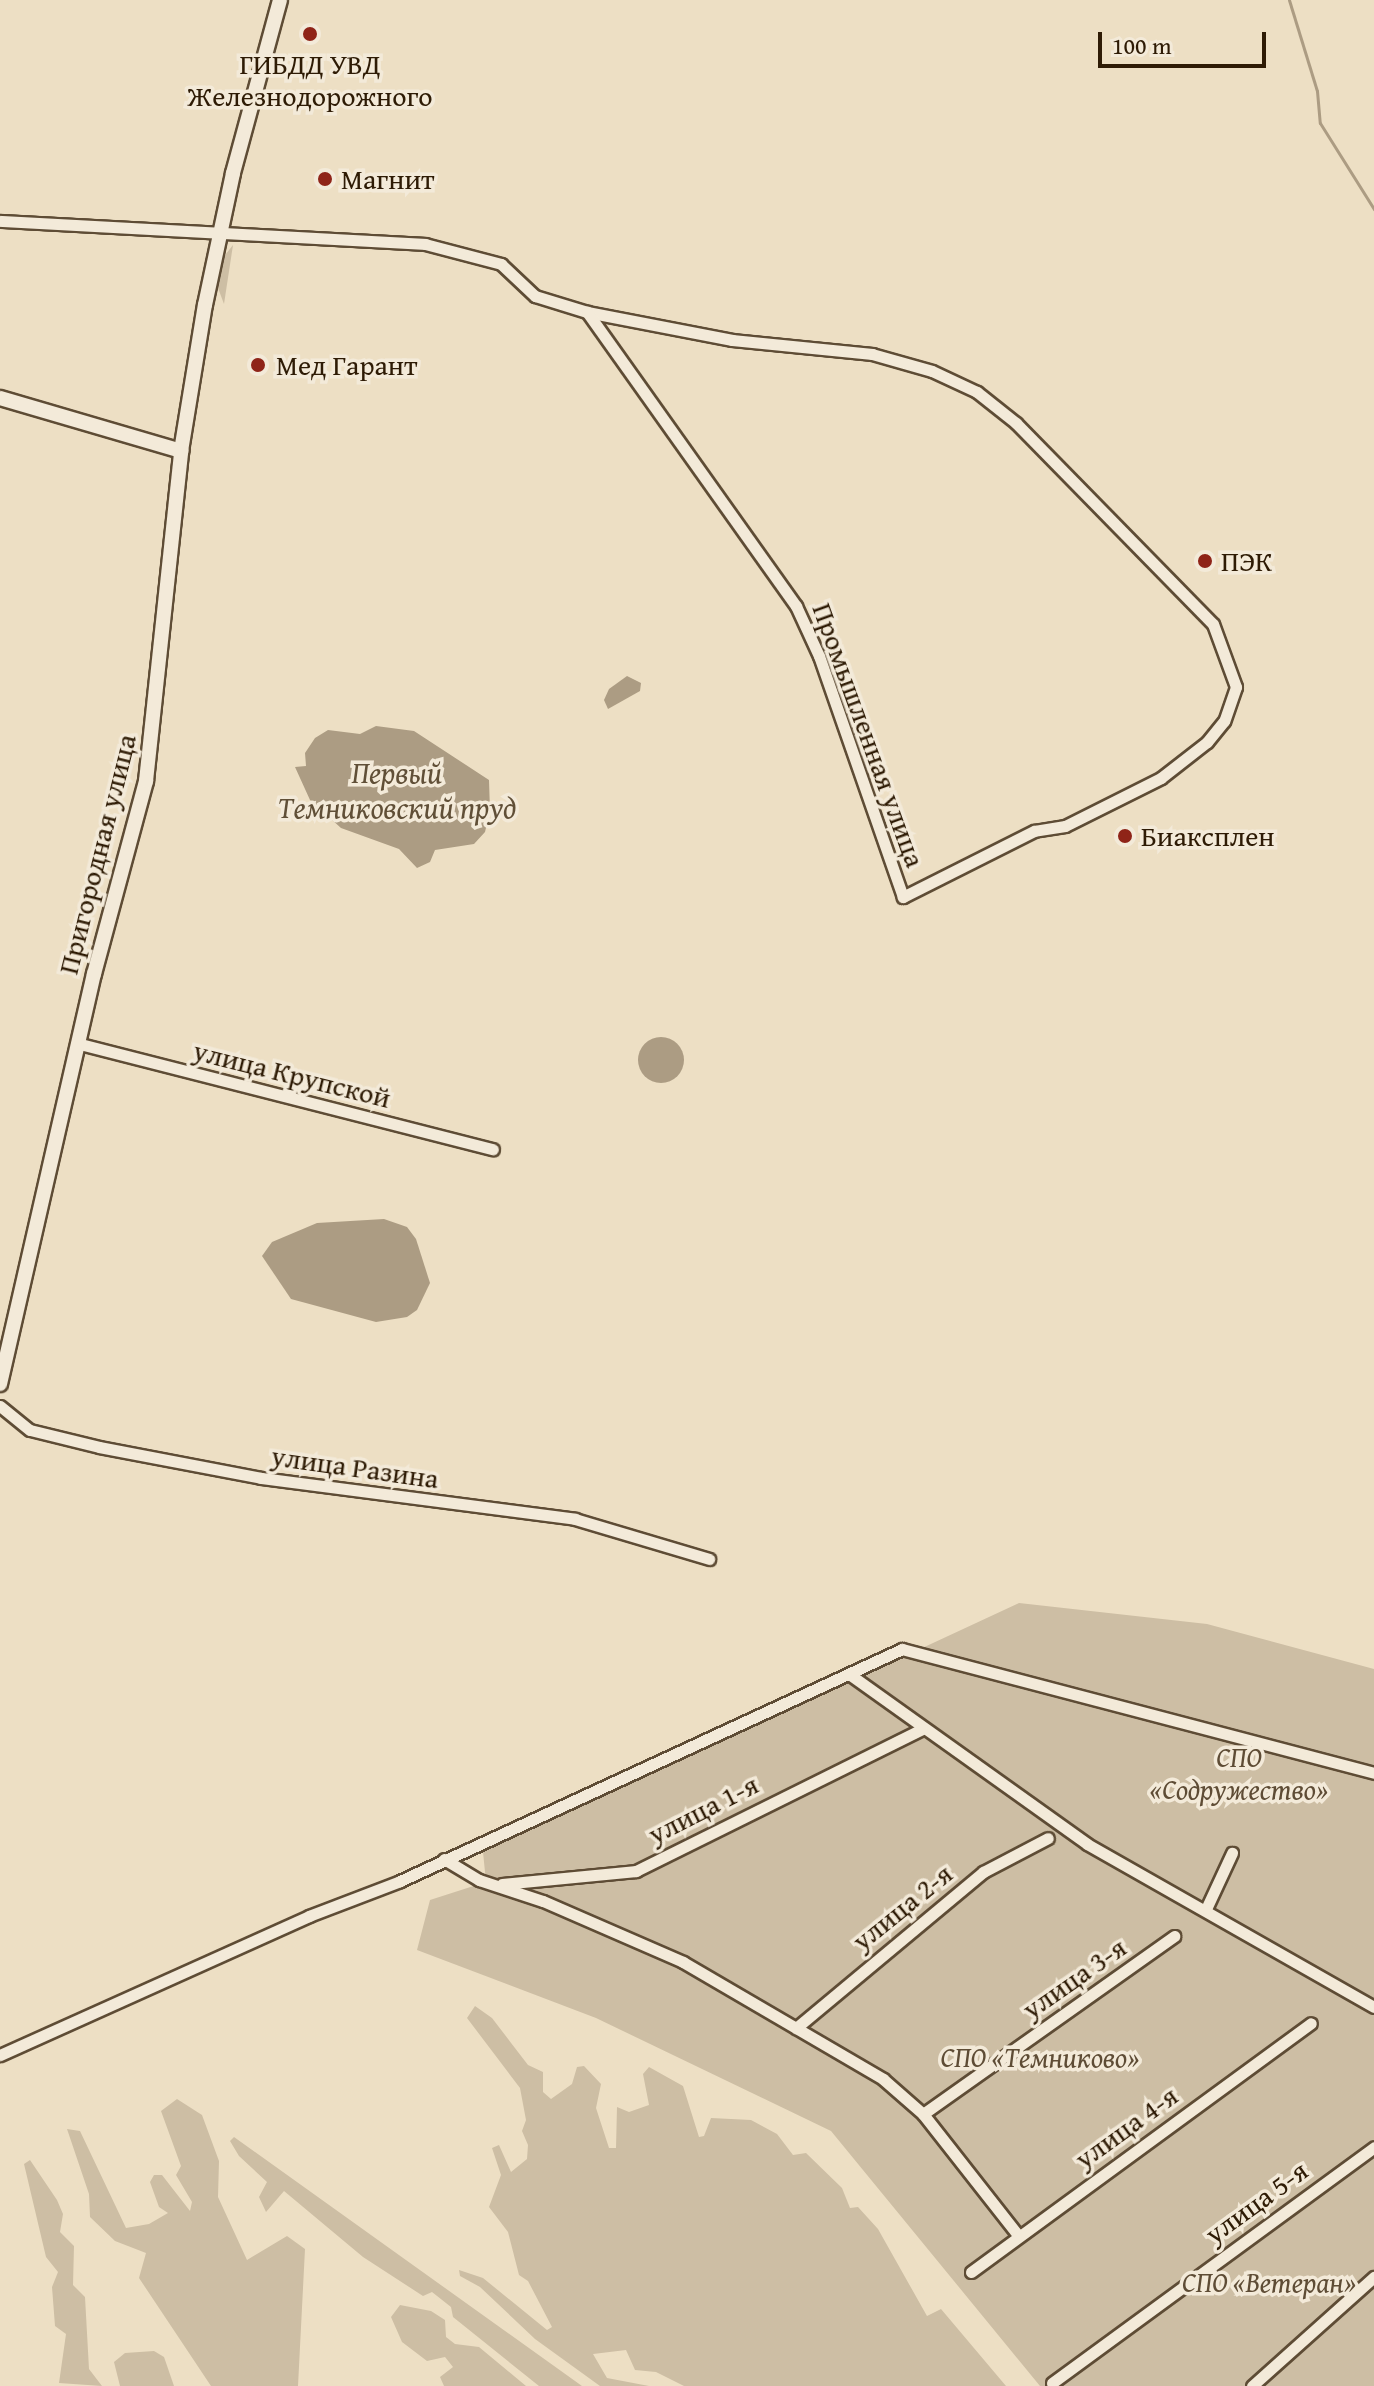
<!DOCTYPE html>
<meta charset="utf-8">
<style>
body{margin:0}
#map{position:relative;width:1374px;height:2386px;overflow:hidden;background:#eddfc4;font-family:"Gentium Book Plus",serif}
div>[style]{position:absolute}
.green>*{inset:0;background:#cdbea4}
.water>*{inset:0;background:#ac9c83}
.round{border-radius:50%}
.stream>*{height:3px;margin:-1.5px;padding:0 1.5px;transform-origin:1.5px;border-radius:1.5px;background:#ac9c83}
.roads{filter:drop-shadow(2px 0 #5e4c35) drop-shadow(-2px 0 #5e4c35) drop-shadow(0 2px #5e4c35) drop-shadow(0 -2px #5e4c35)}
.minor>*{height:11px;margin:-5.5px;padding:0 5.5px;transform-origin:5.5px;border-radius:5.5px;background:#f3ead9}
.tertiary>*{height:14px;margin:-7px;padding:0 7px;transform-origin:7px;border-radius:7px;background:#f3ead9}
.dots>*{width:22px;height:22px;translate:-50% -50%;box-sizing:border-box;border:4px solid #f3ead9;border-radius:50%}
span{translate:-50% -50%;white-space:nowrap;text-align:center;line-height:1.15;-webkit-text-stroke:7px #f3ead9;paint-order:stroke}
.poi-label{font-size:28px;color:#2e1b05}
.left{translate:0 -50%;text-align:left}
.street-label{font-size:28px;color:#2e1b05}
.park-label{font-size:28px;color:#5e4c35;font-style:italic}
.water-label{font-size:30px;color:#604f37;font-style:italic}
.scale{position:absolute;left:1098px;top:32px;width:168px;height:36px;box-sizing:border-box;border:4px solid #2e1b05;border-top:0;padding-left:10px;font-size:24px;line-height:28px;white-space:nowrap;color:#2e1b05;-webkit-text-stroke:6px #f3ead9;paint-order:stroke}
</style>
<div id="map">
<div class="green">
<div style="clip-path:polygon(233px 245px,224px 304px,215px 280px,218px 264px)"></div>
<div style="clip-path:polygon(1019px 1603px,1207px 1624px,1374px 1669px,1374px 2386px,1040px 2386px,831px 2131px,596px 2018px,417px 1950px,430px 1900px,486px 1882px,483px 1852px)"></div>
<div style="clip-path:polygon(475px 2006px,492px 2018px,528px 2065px,543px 2072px,543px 2092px,551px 2099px,572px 2084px,577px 2067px,584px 2066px,601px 2084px,596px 2108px,609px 2148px,616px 2148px,617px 2107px,629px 2112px,649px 2105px,643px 2074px,649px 2067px,683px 2086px,699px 2137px,704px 2136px,711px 2118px,751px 2120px,777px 2134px,793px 2155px,806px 2153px,842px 2188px,850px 2208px,858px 2207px,878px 2229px,927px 2316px,941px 2309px,1006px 2386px,684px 2386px,656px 2372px,635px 2370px,626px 2350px,593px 2354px,607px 2378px,649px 2386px,600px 2386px,535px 2339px,480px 2287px,460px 2276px,459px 2270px,483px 2278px,547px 2330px,552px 2327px,528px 2281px,519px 2275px,508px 2232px,489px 2207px,501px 2175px,492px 2148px,499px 2145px,511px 2172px,527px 2159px,528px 2145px,522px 2131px,526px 2120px,520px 2088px,467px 2018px)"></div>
<div style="clip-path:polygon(177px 2099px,202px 2115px,219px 2161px,218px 2197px,247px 2260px,287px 2236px,305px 2249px,298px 2386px,211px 2386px,139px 2278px,146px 2253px,115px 2241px,90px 2217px,89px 2194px,67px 2129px,80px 2131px,126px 2228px,149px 2224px,168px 2213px,159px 2207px,150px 2182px,154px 2175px,162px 2175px,190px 2211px,192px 2202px,176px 2175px,181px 2166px,161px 2111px)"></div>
<div style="clip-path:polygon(234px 2137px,582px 2386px,539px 2386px,453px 2317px,451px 2307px,432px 2292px,423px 2296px,363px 2257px,284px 2191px,266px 2212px,259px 2197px,267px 2182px,239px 2156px,230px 2141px)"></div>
<div style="clip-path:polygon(30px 2160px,57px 2200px,63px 2214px,60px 2232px,74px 2246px,73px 2285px,85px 2297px,89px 2369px,102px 2386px,59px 2383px,66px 2334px,55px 2326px,52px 2287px,58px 2272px,46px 2257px,24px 2164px)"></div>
<div style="clip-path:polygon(400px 2305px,431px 2311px,445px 2320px,446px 2337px,455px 2344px,479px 2347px,526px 2386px,444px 2386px,440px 2377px,453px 2367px,445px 2357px,427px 2361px,402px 2342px,391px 2317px)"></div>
<div style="clip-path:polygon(154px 2351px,164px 2357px,174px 2386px,120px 2386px,114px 2362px,125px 2353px)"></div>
</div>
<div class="water">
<div style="clip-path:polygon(627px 676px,641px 683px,640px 691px,608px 709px,604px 700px,609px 689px)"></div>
<div style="clip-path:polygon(376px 726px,414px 731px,489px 780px,490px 811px,485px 832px,474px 844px,435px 850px,430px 862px,417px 868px,399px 849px,341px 828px,310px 800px,295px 767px,306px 766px,305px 753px,315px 738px,328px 730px,360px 734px)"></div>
<div class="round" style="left:638px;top:1037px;width:46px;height:46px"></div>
<div style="clip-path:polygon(384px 1219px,407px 1227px,416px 1239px,430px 1283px,417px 1310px,407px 1317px,376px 1322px,291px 1299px,262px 1256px,272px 1242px,317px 1223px)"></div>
</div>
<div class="stream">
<div style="left:1289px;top:0;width:95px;rotate:72.9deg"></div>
<div style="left:1317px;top:91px;width:32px;rotate:85deg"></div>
<div style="left:1320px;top:123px;width:102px;rotate:57.9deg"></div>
</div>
<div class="roads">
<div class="minor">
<div style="left:0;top:221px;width:426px;rotate:3.1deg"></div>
<div style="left:425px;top:244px;width:79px;rotate:14.7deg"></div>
<div style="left:501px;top:264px;width:47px;rotate:43.3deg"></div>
<div style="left:535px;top:296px;width:54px;rotate:17.1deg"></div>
<div style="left:587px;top:312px;width:148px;rotate:10.9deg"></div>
<div style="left:732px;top:340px;width:141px;rotate:5.7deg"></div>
<div style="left:872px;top:354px;width:62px;rotate:15.8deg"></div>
<div style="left:932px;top:371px;width:50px;rotate:25deg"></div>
<div style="left:977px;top:392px;width:50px;rotate:38.5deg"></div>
<div style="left:1016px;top:423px;width:281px;rotate:45.6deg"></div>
<div style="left:1213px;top:624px;width:67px;rotate:69.9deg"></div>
<div style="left:1236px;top:687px;width:36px;rotate:109deg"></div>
<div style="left:1224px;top:721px;width:27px;rotate:129deg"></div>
<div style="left:1207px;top:742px;width:58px;rotate:142deg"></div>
<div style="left:1161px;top:778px;width:107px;rotate:153.4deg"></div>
<div style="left:1065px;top:826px;width:31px;rotate:171deg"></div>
<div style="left:1034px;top:831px;width:147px;rotate:153.3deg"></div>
<div style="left:903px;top:897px;width:255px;rotate:-109.2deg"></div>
<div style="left:819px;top:656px;width:55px;rotate:-114.7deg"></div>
<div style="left:796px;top:606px;width:361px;rotate:-125.4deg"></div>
<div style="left:80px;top:1044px;width:426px;rotate:14.3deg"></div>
<div style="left:0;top:1406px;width:38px;rotate:39deg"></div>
<div style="left:30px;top:1430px;width:71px;rotate:13.8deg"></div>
<div style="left:99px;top:1447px;width:165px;rotate:10.8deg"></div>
<div style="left:261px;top:1478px;width:317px;rotate:7.4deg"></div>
<div style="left:575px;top:1519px;width:140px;rotate:16.6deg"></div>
<div style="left:849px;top:1674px;width:292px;rotate:35.5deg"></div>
<div style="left:1087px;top:1844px;width:330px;rotate:29.6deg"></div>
<div style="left:444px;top:1859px;width:41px;rotate:31deg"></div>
<div style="left:479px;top:1880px;width:67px;rotate:18.2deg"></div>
<div style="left:543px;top:1901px;width:153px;rotate:23.5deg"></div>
<div style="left:683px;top:1962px;width:232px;rotate:30.3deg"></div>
<div style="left:883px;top:2079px;width:53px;rotate:41.2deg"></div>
<div style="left:923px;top:2114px;width:154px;rotate:51.9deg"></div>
<div style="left:502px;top:1884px;width:135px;rotate:-5.5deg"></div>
<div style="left:636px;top:1871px;width:319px;rotate:-26.4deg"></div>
<div style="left:1206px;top:1909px;width:62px;rotate:-65.1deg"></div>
<div style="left:796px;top:2028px;width:244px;rotate:-39.8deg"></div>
<div style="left:983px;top:1872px;width:73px;rotate:-27.6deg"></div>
<div style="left:0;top:2055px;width:339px;rotate:-24.2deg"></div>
<div style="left:309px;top:1916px;width:97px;rotate:-21deg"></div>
<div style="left:400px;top:1881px;width:553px;rotate:-24.8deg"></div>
<div style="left:902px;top:1649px;width:488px;rotate:14.7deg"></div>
<div style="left:923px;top:2114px;width:308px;rotate:-35.3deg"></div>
<div style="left:971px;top:2272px;width:421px;rotate:-36.2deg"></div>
<div style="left:1052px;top:2383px;width:399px;rotate:-36.2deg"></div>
<div style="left:1252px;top:2386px;width:164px;rotate:-41.8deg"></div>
</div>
<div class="tertiary">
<div style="left:0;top:398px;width:189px;rotate:16.3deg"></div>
<div style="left:0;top:1384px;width:421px;rotate:-77.1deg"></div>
<div style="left:94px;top:974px;width:200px;rotate:-74.9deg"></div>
<div style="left:146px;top:781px;width:332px;rotate:-83.9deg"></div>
<div style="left:181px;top:451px;width:148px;rotate:-80.7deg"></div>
<div style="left:205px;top:305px;width:135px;rotate:-78deg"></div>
<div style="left:233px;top:173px;width:179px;rotate:-74.8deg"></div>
</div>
</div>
<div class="dots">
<div style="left:310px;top:34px;background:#8f2418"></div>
<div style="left:325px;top:179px;background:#8f2418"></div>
<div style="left:258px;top:365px;background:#8f2418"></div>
<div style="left:1205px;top:561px;background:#8f2418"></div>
<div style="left:1125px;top:836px;background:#8f2418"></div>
</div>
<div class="poi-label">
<span style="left:310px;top:80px">ГИБДД УВД<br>Железнодорожного</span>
<span class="left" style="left:341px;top:179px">Магнит</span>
<span class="left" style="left:276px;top:365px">Мед Гарант</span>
<span class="left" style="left:1221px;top:561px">ПЭК</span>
<span class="left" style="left:1141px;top:836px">Биаксплен</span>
</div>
<div class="street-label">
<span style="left:869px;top:735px;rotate:70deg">Промышленная улица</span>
<span style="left:97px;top:854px;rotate:-76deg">Пригородная улица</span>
<span style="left:292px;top:1074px;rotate:14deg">улица Крупской</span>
<span style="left:355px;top:1467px;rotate:8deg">улица Разина</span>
<span style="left:703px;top:1809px;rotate:-27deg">улица 1-я</span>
<span style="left:902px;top:1907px;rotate:-39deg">улица 2-я</span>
<span style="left:1074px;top:1978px;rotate:-35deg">улица 3-я</span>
<span style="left:1126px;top:2127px;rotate:-36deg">улица 4-я</span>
<span style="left:1256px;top:2202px;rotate:-36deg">улица 5-я</span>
</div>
<div class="park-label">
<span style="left:1239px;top:1773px">СПО<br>«Содружество»</span>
<span style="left:1040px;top:2057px">СПО «Темниково»</span>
<span style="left:1269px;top:2282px">СПО «Ветеран»</span>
</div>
<div class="water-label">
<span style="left:397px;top:789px">Первый<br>Темниковский пруд</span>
</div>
<div class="scale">100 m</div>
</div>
